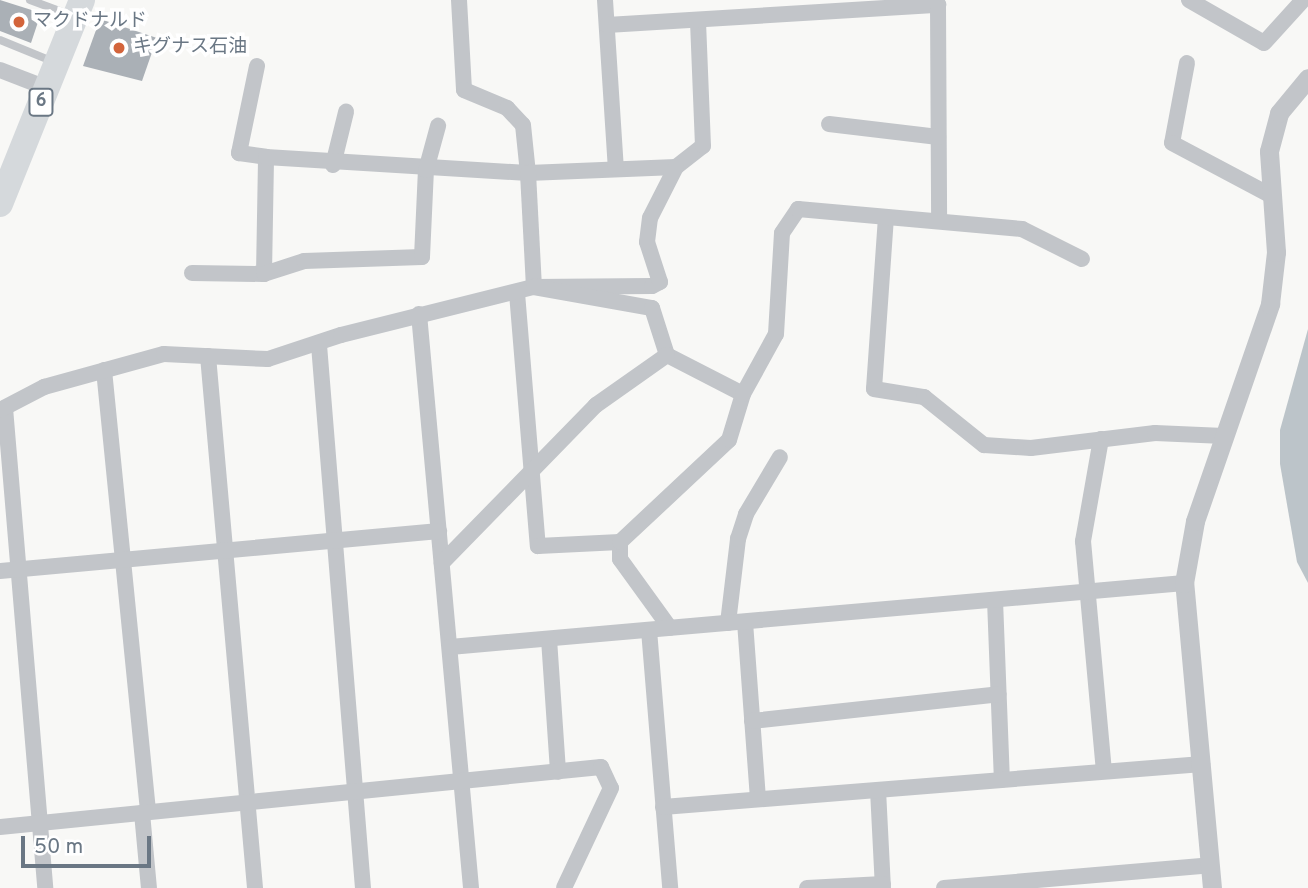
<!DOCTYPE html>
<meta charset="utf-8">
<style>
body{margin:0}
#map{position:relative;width:1308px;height:888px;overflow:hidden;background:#f8f8f6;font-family:Overpass,"Noto Sans JP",sans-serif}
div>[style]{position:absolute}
.water>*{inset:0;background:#bcc4c9}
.building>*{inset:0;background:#aab0b6}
.service>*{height:8px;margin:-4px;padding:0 4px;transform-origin:4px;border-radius:4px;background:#c2c5c9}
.minor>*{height:16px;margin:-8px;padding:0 8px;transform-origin:8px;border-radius:8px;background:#c2c5c9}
.tertiary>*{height:19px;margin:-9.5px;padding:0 9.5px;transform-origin:9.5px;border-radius:9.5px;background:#c2c5c9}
.trunk>*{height:26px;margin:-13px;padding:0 13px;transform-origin:13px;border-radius:13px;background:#d5d9dc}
.dots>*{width:19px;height:19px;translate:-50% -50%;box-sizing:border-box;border:4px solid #fff;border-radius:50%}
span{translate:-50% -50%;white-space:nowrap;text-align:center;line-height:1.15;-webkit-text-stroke:7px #fff;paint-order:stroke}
.shield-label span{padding:2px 5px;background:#fff;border:2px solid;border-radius:5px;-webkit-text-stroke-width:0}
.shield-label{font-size:18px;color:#6a7784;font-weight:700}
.poi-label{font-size:19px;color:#6a7784}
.left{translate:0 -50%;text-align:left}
.scale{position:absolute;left:21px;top:836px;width:130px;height:32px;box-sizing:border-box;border:4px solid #6a7784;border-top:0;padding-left:9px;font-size:21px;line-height:24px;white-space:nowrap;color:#6a7784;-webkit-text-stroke:5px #fff;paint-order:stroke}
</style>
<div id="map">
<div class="water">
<div style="clip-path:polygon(1308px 329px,1308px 583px,1297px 562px,1280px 464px,1280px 430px)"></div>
</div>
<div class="building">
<div style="clip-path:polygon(0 0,41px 13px,31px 43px,0 31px)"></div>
<div style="clip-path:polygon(100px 19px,157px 38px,142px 81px,83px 66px)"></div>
</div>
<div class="service">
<div style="left:30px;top:0;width:46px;rotate:20.4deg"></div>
<div style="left:0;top:40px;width:58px;rotate:22.2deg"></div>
</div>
<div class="minor">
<div style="left:459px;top:0;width:90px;rotate:86.8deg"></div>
<div style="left:464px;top:90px;width:47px;rotate:22.7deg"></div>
<div style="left:507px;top:108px;width:23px;rotate:47deg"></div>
<div style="left:523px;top:125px;width:48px;rotate:84.1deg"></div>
<div style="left:528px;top:173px;width:148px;rotate:-2.3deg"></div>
<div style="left:676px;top:167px;width:34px;rotate:-38deg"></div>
<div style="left:703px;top:146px;width:126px;rotate:-92.3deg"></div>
<div style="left:605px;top:0;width:168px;rotate:86.3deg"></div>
<div style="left:1189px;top:0;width:86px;rotate:29.8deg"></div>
<div style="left:1264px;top:43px;width:58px;rotate:-47.8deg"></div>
<div style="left:607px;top:25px;width:332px;rotate:-3.5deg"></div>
<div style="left:938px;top:5px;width:216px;rotate:89.7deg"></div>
<div style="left:1187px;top:63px;width:81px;rotate:100.6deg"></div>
<div style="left:1172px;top:143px;width:115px;rotate:27.9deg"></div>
<div style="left:257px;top:66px;width:89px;rotate:101.7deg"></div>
<div style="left:239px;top:153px;width:27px;rotate:8deg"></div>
<div style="left:0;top:70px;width:50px;rotate:21deg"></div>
<div style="left:829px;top:124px;width:110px;rotate:6.8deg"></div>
<div style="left:333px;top:165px;width:55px;rotate:-76.2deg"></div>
<div style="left:886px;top:217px;width:172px;rotate:94deg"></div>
<div style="left:874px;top:389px;width:51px;rotate:9.1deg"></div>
<div style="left:924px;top:397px;width:77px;rotate:38.7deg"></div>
<div style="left:984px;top:445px;width:47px;rotate:3.7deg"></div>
<div style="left:1031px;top:448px;width:125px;rotate:-6.9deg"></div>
<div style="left:1155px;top:433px;width:69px;rotate:2.5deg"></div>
<div style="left:192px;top:273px;width:72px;rotate:0.8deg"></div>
<div style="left:264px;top:274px;width:117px;rotate:-89deg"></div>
<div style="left:266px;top:157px;width:262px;rotate:3.5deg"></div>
<div style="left:528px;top:173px;width:114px;rotate:87deg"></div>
<div style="left:534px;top:287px;width:118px;rotate:-0.5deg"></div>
<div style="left:652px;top:286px;width:9px;rotate:-27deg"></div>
<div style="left:660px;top:282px;width:42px;rotate:-108deg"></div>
<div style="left:647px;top:242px;width:24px;rotate:-83deg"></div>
<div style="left:650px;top:218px;width:57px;rotate:-63deg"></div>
<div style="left:264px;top:274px;width:42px;rotate:-18deg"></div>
<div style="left:304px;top:261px;width:118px;rotate:-1.9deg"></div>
<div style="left:422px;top:257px;width:87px;rotate:-87.4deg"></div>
<div style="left:426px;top:170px;width:46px;rotate:-74.7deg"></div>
<div style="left:517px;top:293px;width:254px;rotate:85.3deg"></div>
<div style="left:538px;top:546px;width:82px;rotate:-2.8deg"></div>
<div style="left:620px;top:542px;width:17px;rotate:90deg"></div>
<div style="left:620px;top:559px;width:85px;rotate:54.1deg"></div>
<div style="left:419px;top:314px;width:576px;rotate:84.82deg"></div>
<div style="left:319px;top:345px;width:545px;rotate:85.37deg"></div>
<div style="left:667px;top:355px;width:85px;rotate:27.2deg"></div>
<div style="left:208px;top:356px;width:534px;rotate:84.95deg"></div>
<div style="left:104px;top:370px;width:444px;rotate:84.3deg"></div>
<div style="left:5px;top:408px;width:482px;rotate:85.2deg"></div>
<div style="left:0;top:410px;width:50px;rotate:-27.6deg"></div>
<div style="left:44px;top:387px;width:124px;rotate:-15.4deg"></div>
<div style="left:164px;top:354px;width:104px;rotate:2.8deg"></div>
<div style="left:268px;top:359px;width:77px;rotate:-18.2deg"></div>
<div style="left:341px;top:335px;width:199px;rotate:-14deg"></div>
<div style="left:534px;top:287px;width:120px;rotate:10.1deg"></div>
<div style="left:652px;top:308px;width:49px;rotate:72.3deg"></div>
<div style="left:667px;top:355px;width:87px;rotate:144.8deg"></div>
<div style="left:596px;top:405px;width:221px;rotate:134.3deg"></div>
<div style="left:1101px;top:439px;width:104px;rotate:100deg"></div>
<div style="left:1083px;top:541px;width:231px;rotate:84.8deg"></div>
<div style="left:620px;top:542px;width:149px;rotate:-43.1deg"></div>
<div style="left:729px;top:440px;width:48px;rotate:-73.1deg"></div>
<div style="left:743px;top:394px;width:68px;rotate:-61.2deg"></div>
<div style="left:776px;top:334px;width:101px;rotate:-86.6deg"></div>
<div style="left:782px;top:233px;width:29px;rotate:-56deg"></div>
<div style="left:798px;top:209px;width:225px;rotate:5.1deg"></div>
<div style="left:1022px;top:229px;width:67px;rotate:26.6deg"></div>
<div style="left:0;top:571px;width:441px;rotate:-5.2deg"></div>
<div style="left:995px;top:600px;width:180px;rotate:87.8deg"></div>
<div style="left:745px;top:622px;width:177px;rotate:85.8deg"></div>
<div style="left:728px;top:623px;width:85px;rotate:-83.2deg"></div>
<div style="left:738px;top:539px;width:26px;rotate:-72deg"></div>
<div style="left:746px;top:514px;width:66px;rotate:-59.2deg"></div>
<div style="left:649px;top:630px;width:259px;rotate:85.3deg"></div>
<div style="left:549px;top:639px;width:133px;rotate:86.1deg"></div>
<div style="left:450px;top:647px;width:737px;rotate:-4.98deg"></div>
<div style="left:752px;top:721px;width:248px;rotate:-6.2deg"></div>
<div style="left:878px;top:790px;width:98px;rotate:87.1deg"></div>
<div style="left:663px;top:807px;width:541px;rotate:-4.56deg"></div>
<div style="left:142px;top:813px;width:75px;rotate:84.7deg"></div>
<div style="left:0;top:827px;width:604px;rotate:-5.7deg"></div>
<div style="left:601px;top:767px;width:23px;rotate:65deg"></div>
<div style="left:611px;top:788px;width:110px;rotate:115.2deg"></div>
<div style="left:807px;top:888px;width:76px;rotate:-3deg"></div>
<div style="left:944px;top:888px;width:267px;rotate:-4.9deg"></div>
</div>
<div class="tertiary">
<div style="left:1212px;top:888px;width:306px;rotate:-95.2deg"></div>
<div style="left:1184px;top:583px;width:63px;rotate:-79.9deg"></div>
<div style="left:1195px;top:521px;width:230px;rotate:-70.9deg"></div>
<div style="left:1270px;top:304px;width:52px;rotate:-83.4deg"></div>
<div style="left:1276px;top:252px;width:101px;rotate:-94deg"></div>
<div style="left:1269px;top:151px;width:39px;rotate:-75deg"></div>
<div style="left:1279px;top:113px;width:45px;rotate:-50.4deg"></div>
</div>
<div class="trunk">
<div style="left:0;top:204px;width:220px;rotate:-68.1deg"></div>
</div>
<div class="dots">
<div style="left:19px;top:22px;background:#d3643b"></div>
<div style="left:119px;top:48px;background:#d3643b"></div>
</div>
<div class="shield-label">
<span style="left:41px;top:102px">6</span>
</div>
<div class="poi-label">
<span class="left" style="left:33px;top:22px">マクドナルド</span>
<span class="left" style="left:133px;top:48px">キグナス石油</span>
</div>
<div class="scale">50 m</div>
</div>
